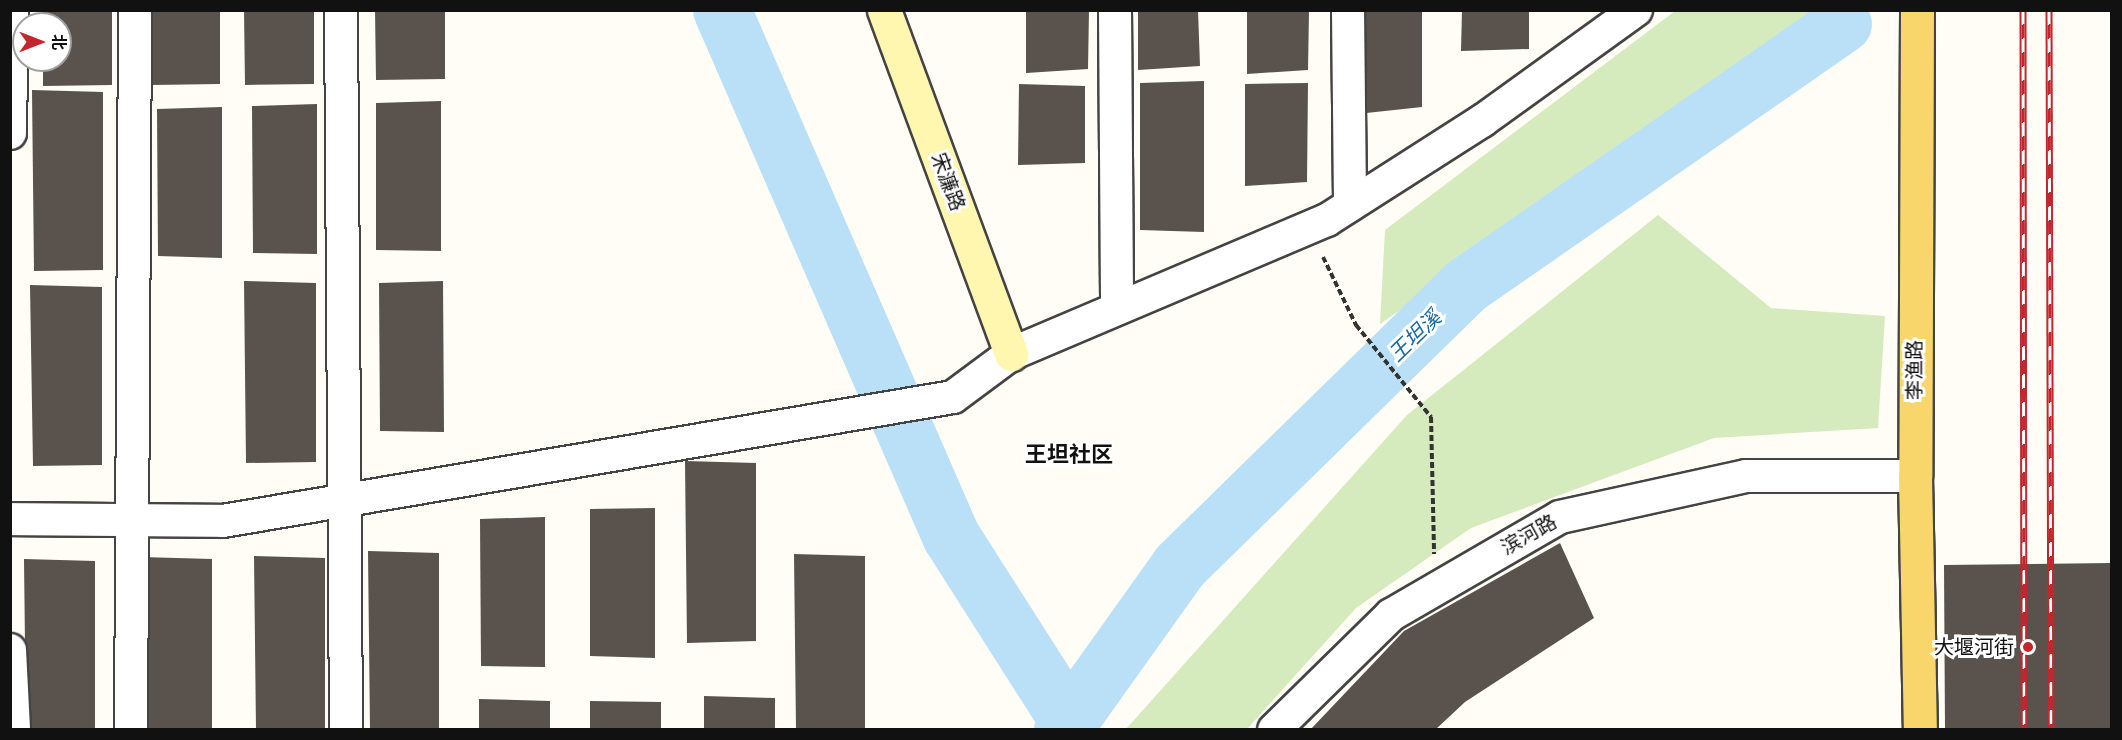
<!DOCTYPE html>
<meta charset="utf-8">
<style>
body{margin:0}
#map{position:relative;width:2122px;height:740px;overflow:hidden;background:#fffdf5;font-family:"Crimson Pro","Noto Sans SC",serif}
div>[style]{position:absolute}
.green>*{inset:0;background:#d5ebbd}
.river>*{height:58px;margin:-29px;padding:0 29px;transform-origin:29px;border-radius:29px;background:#b9e0f7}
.building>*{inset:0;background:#5a524d}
.path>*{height:4px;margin-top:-2px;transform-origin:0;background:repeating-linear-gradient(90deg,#333 0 6px,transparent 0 9px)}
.roads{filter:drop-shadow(2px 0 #444) drop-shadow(-2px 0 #444) drop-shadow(0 2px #444) drop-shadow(0 -2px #444)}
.street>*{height:32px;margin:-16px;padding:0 16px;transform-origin:16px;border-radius:16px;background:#fff}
.secondary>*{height:33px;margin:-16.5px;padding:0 16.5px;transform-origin:16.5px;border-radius:16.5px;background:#fff6b0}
.primary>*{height:33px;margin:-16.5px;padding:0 16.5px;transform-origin:16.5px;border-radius:16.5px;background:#f9d66b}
.rail>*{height:7px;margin-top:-3.5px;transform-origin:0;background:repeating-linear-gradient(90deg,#fff 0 14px,#c4262e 0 28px);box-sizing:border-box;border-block:2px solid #c4262e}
.dots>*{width:16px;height:16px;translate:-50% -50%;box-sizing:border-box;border:3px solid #fff;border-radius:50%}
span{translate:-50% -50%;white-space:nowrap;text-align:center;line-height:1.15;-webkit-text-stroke:6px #fff;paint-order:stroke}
.street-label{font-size:20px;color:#111}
.poi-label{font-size:20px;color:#111}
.right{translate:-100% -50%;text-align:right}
.water-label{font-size:21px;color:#1768a6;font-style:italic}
.quarter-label{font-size:22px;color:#111;font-weight:700}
.frame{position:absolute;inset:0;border:12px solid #111;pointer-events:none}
.north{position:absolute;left:12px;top:12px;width:60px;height:60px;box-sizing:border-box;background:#fff;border:2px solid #a0a0a0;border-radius:50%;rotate:90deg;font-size:16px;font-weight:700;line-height:24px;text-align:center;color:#111}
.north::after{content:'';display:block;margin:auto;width:21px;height:27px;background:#c4262e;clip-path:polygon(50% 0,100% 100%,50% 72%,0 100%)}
</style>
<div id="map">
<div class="green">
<div style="clip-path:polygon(1675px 11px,1830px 11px,1380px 324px,1385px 230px)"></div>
<div style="clip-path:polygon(1658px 215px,1771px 308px,1885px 316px,1878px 428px,1714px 438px,1471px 528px,1356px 608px,1247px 729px,1126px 729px,1407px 415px)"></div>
</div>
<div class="river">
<div style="left:722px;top:10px;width:574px;rotate:66.47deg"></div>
<div style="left:951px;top:536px;width:219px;rotate:57.5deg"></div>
<div style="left:1063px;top:730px;width:201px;rotate:-54.5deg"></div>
<div style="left:1180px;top:566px;width:400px;rotate:-44.4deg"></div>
<div style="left:1466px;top:286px;width:459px;rotate:-34.8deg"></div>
</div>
<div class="building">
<div style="clip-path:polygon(42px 10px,112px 10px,112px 85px,43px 86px,43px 60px,60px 60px,60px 24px,42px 24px)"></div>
<div style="clip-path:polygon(150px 10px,220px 10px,220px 84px,151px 85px)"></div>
<div style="clip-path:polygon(244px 10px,314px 10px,314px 84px,245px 85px)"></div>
<div style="clip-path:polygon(375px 10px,445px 10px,445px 79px,376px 80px)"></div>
<div style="clip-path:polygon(1026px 10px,1089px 10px,1088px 69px,1026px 73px)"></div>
<div style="clip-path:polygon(1138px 10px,1198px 10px,1200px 66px,1138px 70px)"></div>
<div style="clip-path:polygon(1247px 10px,1309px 10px,1308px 70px,1247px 74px)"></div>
<div style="clip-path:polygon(1357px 10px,1422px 10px,1422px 107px,1357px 114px)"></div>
<div style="clip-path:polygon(1462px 10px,1529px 10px,1529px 49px,1461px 51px)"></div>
<div style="clip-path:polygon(1204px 81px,1204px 232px,1140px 230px,1140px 83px)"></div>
<div style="clip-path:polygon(1308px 83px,1307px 182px,1245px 186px,1245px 84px)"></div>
<div style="clip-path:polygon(1019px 84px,1085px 86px,1085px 163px,1018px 165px)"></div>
<div style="clip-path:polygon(32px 90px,103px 92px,103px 270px,34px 271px)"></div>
<div style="clip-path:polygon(441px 101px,441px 251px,376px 250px,376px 103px)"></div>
<div style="clip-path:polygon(317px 104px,317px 254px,253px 253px,252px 106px)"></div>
<div style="clip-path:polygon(222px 107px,222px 258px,158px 256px,157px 109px)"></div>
<div style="clip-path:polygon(244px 281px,316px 283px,316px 462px,246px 463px)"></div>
<div style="clip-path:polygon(443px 281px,444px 432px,380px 431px,379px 283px)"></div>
<div style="clip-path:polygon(30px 285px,102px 287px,102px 465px,33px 466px)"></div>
<div style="clip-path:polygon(685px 461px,756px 463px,756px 641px,687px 643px)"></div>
<div style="clip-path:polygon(655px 508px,655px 658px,590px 656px,590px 509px)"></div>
<div style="clip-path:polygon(545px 517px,545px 667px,481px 666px,480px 519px)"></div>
<div style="clip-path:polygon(1560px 543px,1594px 618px,1465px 702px,1435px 730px,1310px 730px,1404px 631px)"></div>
<div style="clip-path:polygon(368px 551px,439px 553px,439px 730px,370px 730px)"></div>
<div style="clip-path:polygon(794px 554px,865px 556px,865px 730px,796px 730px)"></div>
<div style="clip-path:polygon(254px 556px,325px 558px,325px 730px,256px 730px)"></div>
<div style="clip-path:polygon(141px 557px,212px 559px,212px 730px,143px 730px)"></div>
<div style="clip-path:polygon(24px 559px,95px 561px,95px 730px,26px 730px)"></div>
<div style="clip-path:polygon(2112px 563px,2112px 730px,1945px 730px,1944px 565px)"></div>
<div style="clip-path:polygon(704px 696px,775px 698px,775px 730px,704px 730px)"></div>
<div style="clip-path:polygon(479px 699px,550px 701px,550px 730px,479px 730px)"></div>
<div style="clip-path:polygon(590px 701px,661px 702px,661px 730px,590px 730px)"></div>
</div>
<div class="path">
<div style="left:1323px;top:257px;width:76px;rotate:64.1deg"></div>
<div style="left:1356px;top:325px;width:119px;rotate:50.8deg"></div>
<div style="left:1431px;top:417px;width:137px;rotate:88.7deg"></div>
</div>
<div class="roads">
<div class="street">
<div style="left:341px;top:10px;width:720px;rotate:89.6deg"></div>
<div style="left:1115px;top:10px;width:298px;rotate:89.6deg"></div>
<div style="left:1348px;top:10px;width:195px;rotate:89.4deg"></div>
<div style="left:10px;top:133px;width:123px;rotate:-89.1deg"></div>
<div style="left:10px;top:519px;width:213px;rotate:0.5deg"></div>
<div style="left:223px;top:521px;width:740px;rotate:-9.64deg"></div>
<div style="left:953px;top:397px;width:72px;rotate:-36.6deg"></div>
<div style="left:1011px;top:354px;width:343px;rotate:-23deg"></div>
<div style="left:1327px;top:220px;width:184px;rotate:-32.6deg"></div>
<div style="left:1482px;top:121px;width:190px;rotate:-35.8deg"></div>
<div style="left:10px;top:650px;width:80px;rotate:87.1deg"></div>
<div style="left:131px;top:730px;width:720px;rotate:-89.68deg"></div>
<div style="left:1274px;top:730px;width:164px;rotate:-44.5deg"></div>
<div style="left:1391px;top:615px;width:195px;rotate:-30.1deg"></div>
<div style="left:1560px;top:517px;width:190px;rotate:-12.4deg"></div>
<div style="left:1746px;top:476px;width:169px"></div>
</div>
<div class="secondary">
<div style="left:884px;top:10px;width:367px;rotate:69.7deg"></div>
</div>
<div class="primary">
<div style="left:1917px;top:10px;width:466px;rotate:90.2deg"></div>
<div style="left:1915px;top:476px;width:254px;rotate:88.9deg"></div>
</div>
</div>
<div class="rail">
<div style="left:2023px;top:10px;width:720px;rotate:89.92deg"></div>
<div style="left:2049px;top:10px;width:720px;rotate:89.84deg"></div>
</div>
<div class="dots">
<div style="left:2028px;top:647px;background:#c4262e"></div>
</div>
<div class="street-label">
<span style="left:948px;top:182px;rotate:70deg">宋濂路</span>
<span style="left:1915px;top:370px;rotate:-90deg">李渔路</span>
<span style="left:1529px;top:535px;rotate:-29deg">滨河路</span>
</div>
<div class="poi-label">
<span class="right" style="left:2014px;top:647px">大堰河街</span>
</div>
<div class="water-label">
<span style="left:1415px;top:336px;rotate:-44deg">王坦溪</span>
</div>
<div class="quarter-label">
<span style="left:1069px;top:455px">王坦社区</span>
</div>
<div class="frame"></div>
<div class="north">北</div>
</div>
